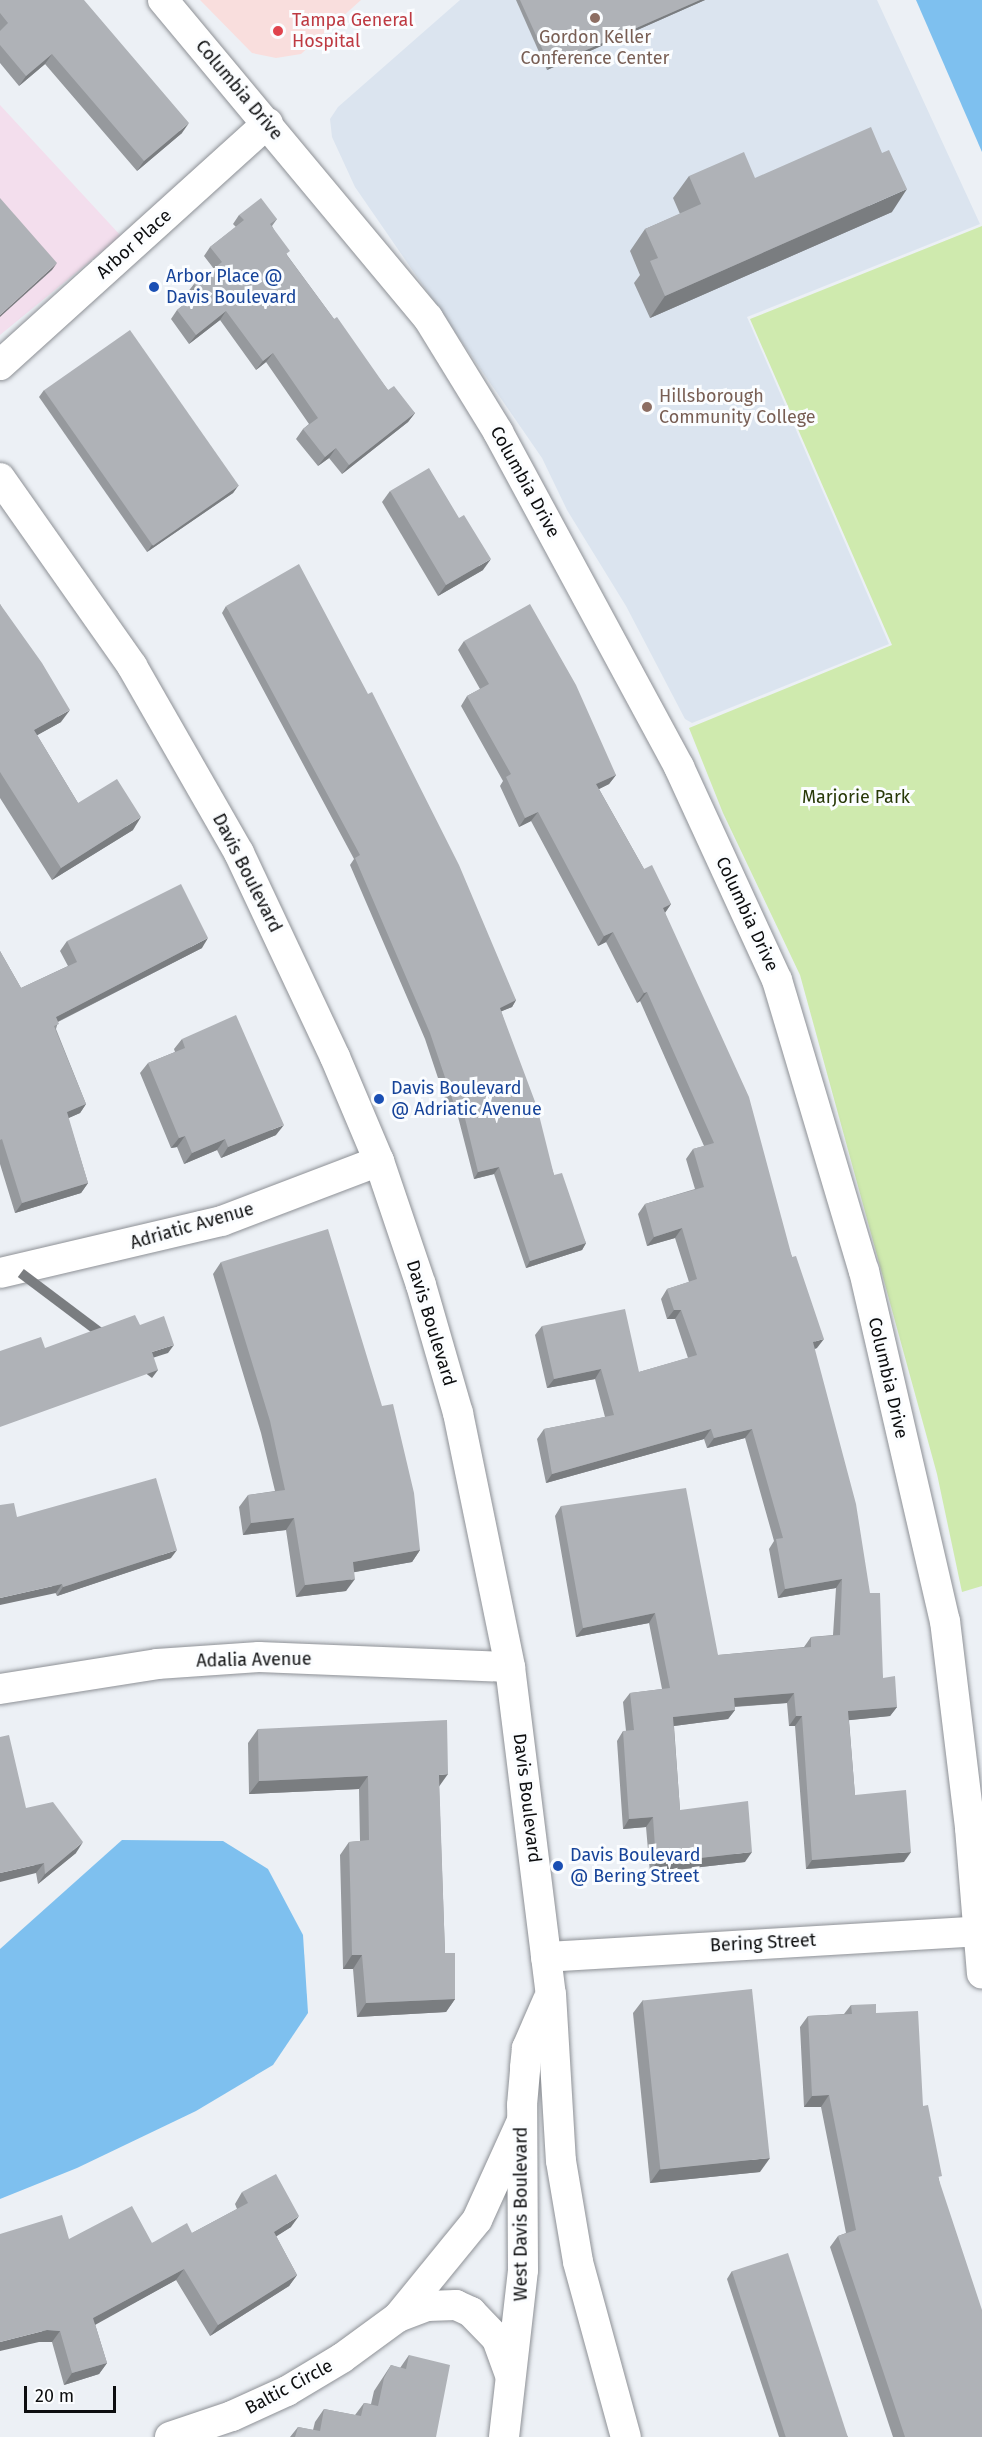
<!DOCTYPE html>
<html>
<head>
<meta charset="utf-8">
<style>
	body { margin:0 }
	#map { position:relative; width:982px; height:2437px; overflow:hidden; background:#ecf0f5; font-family:"Fira Sans",sans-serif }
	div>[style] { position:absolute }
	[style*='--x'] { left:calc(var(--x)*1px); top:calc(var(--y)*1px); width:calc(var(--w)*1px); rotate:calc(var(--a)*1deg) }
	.commercial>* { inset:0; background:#f3deed }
	.built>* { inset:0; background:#dbe4ef }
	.medical>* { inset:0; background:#f9dedd }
	.green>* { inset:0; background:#cfeaae }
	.water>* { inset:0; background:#7ec0ef }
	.roads { filter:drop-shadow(0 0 2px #8e9196) drop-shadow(0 0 2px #8e9196) }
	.minor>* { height:30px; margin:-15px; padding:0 15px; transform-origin:15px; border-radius:15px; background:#fff }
	.wall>* { inset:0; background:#96999d }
	.shaded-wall>* { inset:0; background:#7a7d80; transform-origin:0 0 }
	.building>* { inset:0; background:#afb2b7; transform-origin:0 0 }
	.dots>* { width:16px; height:16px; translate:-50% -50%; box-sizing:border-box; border:3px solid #fbfdff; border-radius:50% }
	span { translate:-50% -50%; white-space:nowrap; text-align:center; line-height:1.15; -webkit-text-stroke:6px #fbfdff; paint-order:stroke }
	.health-label { font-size:18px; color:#be3a42 }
	.left { translate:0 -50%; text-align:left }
	.education-label { font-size:18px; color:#785e54 }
	.street-label { font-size:18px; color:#0d0e0f }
	.transit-label { font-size:18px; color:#164399 }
	.park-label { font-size:18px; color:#273807 }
	.scale { position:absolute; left:24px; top:2386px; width:92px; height:27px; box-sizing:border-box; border:3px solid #0d0e0f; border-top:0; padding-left:8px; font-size:18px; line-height:21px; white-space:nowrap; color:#0d0e0f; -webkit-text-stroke:4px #fbfdff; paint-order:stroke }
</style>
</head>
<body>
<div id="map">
	<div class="commercial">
		<i style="clip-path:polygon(0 105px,121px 236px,0 335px)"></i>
	</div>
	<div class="built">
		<i style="clip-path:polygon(460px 0,877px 0,980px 224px,747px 317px,889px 644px,692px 723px,685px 719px,626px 606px,567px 510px,542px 458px,355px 187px,332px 137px,330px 119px,338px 107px)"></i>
	</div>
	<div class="medical">
		<i style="clip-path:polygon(200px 0,361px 0,301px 54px,276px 58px,252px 53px)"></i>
	</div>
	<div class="green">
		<i style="clip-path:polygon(982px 226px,982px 1586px,962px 1592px,937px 1474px,800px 975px,723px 813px,689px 728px,892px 645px,750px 319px)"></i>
	</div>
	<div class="water">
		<i style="clip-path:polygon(916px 0,982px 0,982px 152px)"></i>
		<i style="clip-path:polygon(122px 1840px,223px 1841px,268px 1869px,303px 1935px,308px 2013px,273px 2065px,196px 2111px,77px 2168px,0 2199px,0 1949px)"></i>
	</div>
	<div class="roads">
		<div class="minor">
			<i style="--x:163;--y:0;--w:414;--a:50.2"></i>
			<i style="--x:428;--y:318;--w:134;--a:58.4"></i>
			<i style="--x:498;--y:432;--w:381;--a:61.6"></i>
			<i style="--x:679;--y:767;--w:234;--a:65.3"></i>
			<i style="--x:777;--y:980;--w:304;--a:73.4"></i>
			<i style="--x:864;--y:1271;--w:359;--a:77"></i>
			<i style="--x:945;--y:1621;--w:209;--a:83.1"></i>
			<i style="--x:970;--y:1828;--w:146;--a:85.3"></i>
			<i style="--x:0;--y:365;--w:361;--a:-42.1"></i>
			<i style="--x:0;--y:478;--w:230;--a:54.9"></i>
			<i style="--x:132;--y:666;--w:215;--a:60.2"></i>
			<i style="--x:239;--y:853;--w:225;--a:64.8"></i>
			<i style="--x:335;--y:1057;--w:113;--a:67.1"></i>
			<i style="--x:379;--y:1161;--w:131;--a:71.3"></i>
			<i style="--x:421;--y:1285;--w:133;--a:73.9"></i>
			<i style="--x:458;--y:1413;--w:259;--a:78.4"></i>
			<i style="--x:510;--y:1667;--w:330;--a:82.9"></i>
			<i style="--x:551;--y:1994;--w:167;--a:86.6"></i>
			<i style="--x:561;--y:2161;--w:102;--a:80.4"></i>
			<i style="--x:578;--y:2262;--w:181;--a:74.7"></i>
			<i style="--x:0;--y:1273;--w:228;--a:-13.2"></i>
			<i style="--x:222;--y:1221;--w:168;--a:-20.9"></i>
			<i style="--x:0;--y:1689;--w:159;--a:-9"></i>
			<i style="--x:157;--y:1664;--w:102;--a:-3.9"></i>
			<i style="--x:259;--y:1657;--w:251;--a:2.3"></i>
			<i style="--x:546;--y:1957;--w:434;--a:-3.4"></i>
			<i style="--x:398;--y:2317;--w:31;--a:-21"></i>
			<i style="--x:427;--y:2306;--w:29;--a:-2"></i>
			<i style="--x:456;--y:2305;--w:17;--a:25"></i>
			<i style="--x:471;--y:2312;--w:37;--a:46"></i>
			<i style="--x:497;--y:2339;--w:37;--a:70"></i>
			<i style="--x:170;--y:2437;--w:65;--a:-18.7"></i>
			<i style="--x:232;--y:2416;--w:60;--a:-24.4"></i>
			<i style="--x:287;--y:2391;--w:64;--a:-31"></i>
			<i style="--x:342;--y:2358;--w:69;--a:-36.2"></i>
			<i style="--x:398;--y:2317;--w:125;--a:-50.8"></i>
			<i style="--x:477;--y:2220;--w:109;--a:-65.6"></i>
			<i style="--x:504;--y:2437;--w:168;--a:-83.5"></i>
			<i style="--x:523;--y:2270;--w:165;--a:-90.3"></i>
			<i style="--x:522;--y:2105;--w:38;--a:-85"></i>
			<i style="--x:525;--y:2067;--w:19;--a:-84"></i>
			<i style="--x:527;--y:2048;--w:52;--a:-66.4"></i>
		</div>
	</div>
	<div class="wall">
		<i style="clip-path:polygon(0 0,182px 133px,137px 171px,45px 64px,19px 86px,0 63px)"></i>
		<i style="clip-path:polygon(516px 0,705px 0,547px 70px)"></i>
		<i style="clip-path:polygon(689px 176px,755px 178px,892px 212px,650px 318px,634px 283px,640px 275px,630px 251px,645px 229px,680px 214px,673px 198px)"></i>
		<i style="clip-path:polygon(239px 215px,277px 219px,272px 226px,287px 255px,334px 319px,388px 390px,415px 413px,408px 422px,342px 474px,329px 458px,318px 466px,296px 439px,303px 429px,309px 424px,266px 362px,256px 370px,220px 320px,189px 344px,171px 319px,177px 310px,191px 299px,187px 293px,194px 284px,214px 269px,204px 256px,210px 247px,236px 227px,233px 224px)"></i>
		<i style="clip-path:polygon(44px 390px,238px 486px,233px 493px,147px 552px,39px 397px)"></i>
		<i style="clip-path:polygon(390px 491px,483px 570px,438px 596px,382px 502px)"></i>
		<i style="clip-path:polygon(0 604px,61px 722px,37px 735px,78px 803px,133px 830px,52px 880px,0 798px)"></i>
		<i style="clip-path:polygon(226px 606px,516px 1000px,512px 1007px,501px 1011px,554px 1175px,586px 1243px,582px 1250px,526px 1268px,494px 1174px,474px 1179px,456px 1109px,449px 1111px,425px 1039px,350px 865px,354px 859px,222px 613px)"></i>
		<i style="clip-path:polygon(464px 641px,616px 775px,609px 784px,599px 789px,644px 869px,671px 904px,665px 913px,792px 1257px,817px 1348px,814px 1349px,883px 1678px,897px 1707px,890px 1716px,849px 1720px,855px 1795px,904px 1862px,806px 1869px,795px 1726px,789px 1726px,787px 1703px,735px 1707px,735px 1710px,728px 1719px,674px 1726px,680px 1810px,745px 1862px,650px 1873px,646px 1827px,623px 1829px,617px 1741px,623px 1731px,626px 1731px,623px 1702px,630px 1693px,662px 1689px,649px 1623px,576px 1637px,555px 1516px,561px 1506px,718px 1655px,804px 1647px,811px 1637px,833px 1635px,836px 1588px,778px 1598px,769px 1549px,774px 1541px,745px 1438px,707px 1448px,704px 1439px,546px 1483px,537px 1439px,544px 1429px,605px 1417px,595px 1379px,547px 1388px,535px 1335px,542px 1326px,639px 1372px,688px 1358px,675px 1319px,667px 1319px,661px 1299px,667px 1289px,689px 1282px,675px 1238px,647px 1246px,638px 1214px,645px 1204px,695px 1189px,686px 1159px,693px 1149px,704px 1146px,640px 1001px,637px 1003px,606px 942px,598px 946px,531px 821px,519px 827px,500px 786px,503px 781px,461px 706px,467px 696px,480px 689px,458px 650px)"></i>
		<i style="clip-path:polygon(67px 941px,202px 948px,58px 1022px,56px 1029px,86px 1104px,80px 1113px,68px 1118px,88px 1183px,81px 1193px,15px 1213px,0 1164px,0 951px,21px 988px,68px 966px,60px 951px)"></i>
		<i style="clip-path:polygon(182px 1039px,276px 1135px,221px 1158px,217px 1150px,184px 1164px,177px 1147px,171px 1148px,140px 1073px,148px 1063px,175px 1052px,174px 1049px)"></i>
		<i style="clip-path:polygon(221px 1262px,420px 1550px,412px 1562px,354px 1572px,346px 1591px,296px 1597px,286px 1530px,243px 1535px,239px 1507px,248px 1495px,275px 1491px,261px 1433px,213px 1274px)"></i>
		<i style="clip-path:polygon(17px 1517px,171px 1558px,57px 1596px)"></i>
		<i style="clip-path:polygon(258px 1729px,439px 1787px,445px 1953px,455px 1999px,446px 2012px,357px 2017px,353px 1969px,343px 1969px,340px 1855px,349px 1842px,360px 1841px,359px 1789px,249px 1794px,248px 1743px)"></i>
		<i style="clip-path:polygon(26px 1808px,76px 1853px,38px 1884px,36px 1873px)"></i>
		<i style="clip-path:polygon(643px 2000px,760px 2172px,650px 2183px,633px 2013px)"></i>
		<i style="clip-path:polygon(851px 2005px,876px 2013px,923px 2106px,939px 2180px,982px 2437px,893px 2437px,830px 2247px,838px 2236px,846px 2233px,821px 2107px,804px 2107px,800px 2027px,808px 2016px,844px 2014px)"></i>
		<i style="clip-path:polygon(242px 2192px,291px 2227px,276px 2236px,297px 2275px,289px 2286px,210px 2336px,176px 2280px,95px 2324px,107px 2363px,99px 2374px,64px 2385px,52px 2342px,39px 2342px,69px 2239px,152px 2243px,192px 2233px,237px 2209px,235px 2204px)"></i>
		<i style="clip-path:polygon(732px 2271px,848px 2437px,779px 2437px,727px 2279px)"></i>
		<i style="clip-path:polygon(409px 2355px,436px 2437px,290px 2437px,298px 2427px,313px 2430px,315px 2422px,324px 2409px,355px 2415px,364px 2403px,371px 2404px,374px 2391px,391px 2365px,400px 2368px)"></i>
	</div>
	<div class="shaded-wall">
		<i style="clip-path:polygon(700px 0,705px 0,547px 70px,550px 66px)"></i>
		<i style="clip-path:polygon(52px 54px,45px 64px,19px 86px,26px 76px)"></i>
		<i style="clip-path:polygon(189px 123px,182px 133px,137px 171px,144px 161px)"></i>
		<i style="clip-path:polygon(907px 189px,892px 212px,650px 318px,665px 296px)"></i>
		<i style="clip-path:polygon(57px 263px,52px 270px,0 317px,0 315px)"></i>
		<i style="clip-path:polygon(226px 311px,220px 320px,189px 344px,196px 335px)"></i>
		<i style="clip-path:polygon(273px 353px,266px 362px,256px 370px,263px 361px)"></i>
		<i style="clip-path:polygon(415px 413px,408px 422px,342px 474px,349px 465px)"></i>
		<i style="clip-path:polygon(336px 448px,329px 458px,318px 466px,325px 457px)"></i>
		<i style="clip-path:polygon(238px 486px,233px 493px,147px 552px,152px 545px)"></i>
		<i style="clip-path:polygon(491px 559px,483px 570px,438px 596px,446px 585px)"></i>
		<i style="clip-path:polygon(70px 710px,61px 722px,25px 742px,34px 730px)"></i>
		<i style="clip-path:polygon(616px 775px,609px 784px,589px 794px,596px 784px)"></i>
		<i style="clip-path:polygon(538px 812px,531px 821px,519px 827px,525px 818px)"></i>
		<i style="clip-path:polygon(141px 817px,133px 830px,52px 880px,61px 868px)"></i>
		<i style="clip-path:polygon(671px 904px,664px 914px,663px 908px)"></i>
		<i style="clip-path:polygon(613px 932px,606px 942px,598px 946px,604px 936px)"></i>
		<i style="clip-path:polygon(208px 938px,202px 948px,49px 1026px,56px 1017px)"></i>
		<i style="clip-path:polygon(647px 992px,640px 1001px,637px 1003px,644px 993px)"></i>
		<i style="clip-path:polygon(516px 1000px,512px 1007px,495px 1014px,500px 1008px)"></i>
		<i style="clip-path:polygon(461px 1102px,456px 1109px,449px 1111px,454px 1104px)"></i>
		<i style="clip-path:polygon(86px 1104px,80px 1113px,60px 1122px,67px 1112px)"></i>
		<i style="clip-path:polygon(284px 1125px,276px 1135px,221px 1158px,228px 1147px)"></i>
		<i style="clip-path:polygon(185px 1136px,177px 1147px,171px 1148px,179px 1138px)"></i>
		<i style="clip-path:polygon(225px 1139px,217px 1150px,184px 1164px,192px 1153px)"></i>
		<i style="clip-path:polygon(499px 1167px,494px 1174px,474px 1179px,478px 1172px)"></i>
		<i style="clip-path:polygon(88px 1183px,81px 1193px,15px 1213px,22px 1203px)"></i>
		<i style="clip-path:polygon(682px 1228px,675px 1238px,647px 1246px,654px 1237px)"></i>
		<i style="clip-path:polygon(586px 1243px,582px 1250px,526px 1268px,530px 1261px)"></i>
		<i style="clip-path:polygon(674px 1310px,681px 1310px,675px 1319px,667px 1319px)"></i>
		<i style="clip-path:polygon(824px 1339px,817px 1348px,806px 1352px,813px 1342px)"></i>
		<i style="clip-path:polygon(174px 1345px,168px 1353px,146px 1360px,152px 1352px)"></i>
		<i style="clip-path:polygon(601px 1369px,595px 1379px,547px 1388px,554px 1379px)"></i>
		<i style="left:158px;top:1370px;width:10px;height:168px;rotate:127deg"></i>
		<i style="clip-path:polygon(711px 1429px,704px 1439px,546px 1483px,552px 1474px)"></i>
		<i style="clip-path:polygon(752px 1429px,745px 1438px,707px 1448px,714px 1438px)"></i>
		<i style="clip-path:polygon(294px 1518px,286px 1530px,243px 1535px,251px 1523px)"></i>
		<i style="clip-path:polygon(177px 1550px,171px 1558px,57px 1596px,63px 1587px)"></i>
		<i style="clip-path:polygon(420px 1550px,412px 1562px,344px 1574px,353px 1562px)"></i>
		<i style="clip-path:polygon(355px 1579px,346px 1591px,296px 1597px,305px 1585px)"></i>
		<i style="clip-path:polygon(842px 1579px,836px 1588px,778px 1598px,785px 1589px)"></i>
		<i style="clip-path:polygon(62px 1584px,56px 1593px,0 1605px,0 1598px)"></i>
		<i style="clip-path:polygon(655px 1613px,649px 1623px,576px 1637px,583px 1628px)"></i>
		<i style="clip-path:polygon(794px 1693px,787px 1703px,727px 1707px,734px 1698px)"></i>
		<i style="clip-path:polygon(897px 1707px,890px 1716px,841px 1721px,848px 1711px)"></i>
		<i style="clip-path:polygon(735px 1710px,728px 1719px,666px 1727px,673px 1717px)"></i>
		<i style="clip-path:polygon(796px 1716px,802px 1716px,795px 1726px,789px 1726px)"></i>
		<i style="clip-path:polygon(448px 1774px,438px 1788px,439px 1775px)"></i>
		<i style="clip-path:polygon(368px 1776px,359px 1789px,249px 1794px,259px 1781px)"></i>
		<i style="clip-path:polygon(653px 1817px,646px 1827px,623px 1829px,629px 1819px)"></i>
		<i style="clip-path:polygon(83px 1842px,76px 1853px,38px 1884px,45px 1874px)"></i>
		<i style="clip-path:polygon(752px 1852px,745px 1862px,650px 1873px,656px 1863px)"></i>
		<i style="clip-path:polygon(911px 1852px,904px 1862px,806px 1869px,812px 1860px)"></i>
		<i style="clip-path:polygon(44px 1863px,36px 1873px,0 1882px,0 1873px)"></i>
		<i style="clip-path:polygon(352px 1955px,362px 1955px,353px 1969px,343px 1969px)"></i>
		<i style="clip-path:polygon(455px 1999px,446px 2012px,357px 2017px,366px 2003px)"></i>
		<i style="clip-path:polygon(829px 2095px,821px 2107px,804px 2107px,812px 2096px)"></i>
		<i style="clip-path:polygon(770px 2158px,760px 2172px,650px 2183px,660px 2169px)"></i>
		<i style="clip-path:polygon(299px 2216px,291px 2227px,266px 2243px,274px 2232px)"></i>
		<i style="clip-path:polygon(184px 2269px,176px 2280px,86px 2330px,93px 2318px)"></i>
		<i style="clip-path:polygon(297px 2275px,289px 2286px,210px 2336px,218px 2325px)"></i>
		<i style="clip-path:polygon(47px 2330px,60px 2331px,52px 2342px,39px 2342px,0 2351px,0 2342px)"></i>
		<i style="clip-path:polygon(107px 2363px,99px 2374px,64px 2385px,72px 2373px)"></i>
	</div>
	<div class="building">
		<i style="clip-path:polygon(0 0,84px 0,189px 123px,144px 161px,52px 54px,26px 76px,0 45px,0 31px,8px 23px,0 13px)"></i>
		<i style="clip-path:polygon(520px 0,700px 0,550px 66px)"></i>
		<i style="clip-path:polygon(871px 127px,882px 153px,889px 150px,907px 189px,665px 296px,650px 261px,658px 258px,645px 229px,701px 204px,689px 176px,744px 152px,755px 178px)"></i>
		<i style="clip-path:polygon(0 198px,57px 263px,0 315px)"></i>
		<i style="clip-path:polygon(261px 198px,277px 219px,270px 224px,290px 251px,286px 254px,334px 319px,337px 317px,388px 390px,394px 386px,415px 413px,349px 465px,336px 448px,325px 457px,303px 429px,318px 418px,273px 353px,263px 361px,226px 311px,196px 335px,177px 310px,200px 292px,194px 284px,222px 262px,210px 247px,244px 220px,239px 215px)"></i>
		<i style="left:130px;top:330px;width:190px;height:105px;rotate:55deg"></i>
		<i style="clip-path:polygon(429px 468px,459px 518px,464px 515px,491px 559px,446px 585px,390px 491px)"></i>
		<i style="clip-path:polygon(299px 564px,368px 694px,372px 692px,459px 865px,516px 1000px,500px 1008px,537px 1107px,554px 1175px,562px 1173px,586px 1243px,530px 1261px,499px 1167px,478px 1172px,461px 1102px,454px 1104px,430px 1033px,355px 858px,360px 855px,226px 606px)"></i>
		<i style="clip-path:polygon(0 604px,42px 663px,70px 710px,34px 730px,78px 803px,117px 779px,141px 817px,61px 868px,0 772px)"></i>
		<i style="clip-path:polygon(530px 604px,576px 685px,616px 775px,596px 784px,644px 869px,652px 865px,671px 904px,663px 908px,749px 1097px,792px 1257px,796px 1256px,824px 1339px,813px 1342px,856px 1504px,870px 1593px,880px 1593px,883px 1678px,895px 1676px,897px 1707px,848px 1711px,855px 1795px,906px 1790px,911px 1852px,812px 1860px,802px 1716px,796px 1716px,794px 1693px,734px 1698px,735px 1710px,673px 1717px,680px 1810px,748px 1801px,752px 1852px,656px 1863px,653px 1817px,629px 1819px,623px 1731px,634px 1730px,630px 1693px,670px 1688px,655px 1613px,583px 1628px,561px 1506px,686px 1488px,718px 1655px,811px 1647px,811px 1637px,840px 1635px,842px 1579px,785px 1589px,776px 1539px,783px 1538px,752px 1429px,714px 1438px,711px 1429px,552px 1474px,544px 1429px,614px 1415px,601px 1369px,554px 1379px,542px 1326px,625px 1309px,639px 1372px,697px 1355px,681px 1310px,674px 1310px,667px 1289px,697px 1279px,682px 1228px,654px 1237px,645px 1204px,704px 1187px,693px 1149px,714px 1143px,647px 992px,644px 993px,613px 932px,604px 936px,538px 812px,525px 818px,506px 777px,511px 774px,467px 696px,489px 684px,464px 641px)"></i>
		<i style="clip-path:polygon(181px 884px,208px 938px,56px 1017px,59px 1024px,54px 1026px,86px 1104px,67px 1112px,88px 1183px,22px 1203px,2px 1139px,0 1140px,0 951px,21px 988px,77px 962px,67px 941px)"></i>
		<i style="clip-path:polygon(236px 1015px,284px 1125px,228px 1147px,225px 1139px,192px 1153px,185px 1136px,179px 1138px,148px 1063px,185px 1048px,182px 1039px)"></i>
		<i style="clip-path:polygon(328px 1229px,382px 1406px,393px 1404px,414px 1493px,420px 1550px,353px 1562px,355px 1579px,305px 1585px,294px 1518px,251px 1523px,248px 1495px,285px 1490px,270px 1421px,221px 1262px)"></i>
		<i style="clip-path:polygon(135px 1315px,140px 1325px,164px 1316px,174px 1345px,152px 1352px,158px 1370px,0 1427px,0 1351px,41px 1337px,45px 1348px)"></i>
		<i style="clip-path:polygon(156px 1478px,177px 1550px,63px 1587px,62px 1584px,0 1598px,0 1505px,14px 1503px,17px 1517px)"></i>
		<i style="clip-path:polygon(447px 1720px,448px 1774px,439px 1775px,445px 1953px,455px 1953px,455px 1999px,366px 2003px,362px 1955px,352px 1955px,349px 1842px,369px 1840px,368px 1776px,259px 1781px,258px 1729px)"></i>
		<i style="clip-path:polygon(9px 1735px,26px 1808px,53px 1802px,83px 1842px,45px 1874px,44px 1863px,0 1873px,0 1737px)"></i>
		<i style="left:752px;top:1989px;width:170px;height:110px;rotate:84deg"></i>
		<i style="clip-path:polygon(876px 2004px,876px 2013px,918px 2011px,923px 2106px,928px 2105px,942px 2176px,938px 2177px,982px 2310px,982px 2437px,905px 2437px,838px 2236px,856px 2230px,829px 2095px,812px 2096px,808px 2016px,852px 2014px,851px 2005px)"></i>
		<i style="clip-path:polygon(276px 2174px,299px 2216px,274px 2232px,297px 2275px,218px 2325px,184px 2269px,93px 2318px,107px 2363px,72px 2373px,60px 2331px,47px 2330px,0 2342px,0 2234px,62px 2215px,69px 2239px,132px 2206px,152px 2243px,187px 2223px,192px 2233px,248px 2203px,242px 2192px)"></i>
		<i style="left:788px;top:2253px;width:194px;height:59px;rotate:72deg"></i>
		<i style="clip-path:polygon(409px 2355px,450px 2365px,436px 2437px,295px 2437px,298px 2427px,320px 2431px,324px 2409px,361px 2416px,364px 2403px,378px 2406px,384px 2378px,391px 2365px,406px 2369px)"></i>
	</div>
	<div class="dots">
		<i style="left:595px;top:18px;background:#8d6e63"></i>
		<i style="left:278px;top:31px;background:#e0444e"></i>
		<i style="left:154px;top:287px;background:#1a4fb4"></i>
		<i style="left:647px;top:407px;background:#8d6e63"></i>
		<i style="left:379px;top:1099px;background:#1a4fb4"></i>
		<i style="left:558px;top:1866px;background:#1a4fb4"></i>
	</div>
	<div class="health-label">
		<span class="left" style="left:292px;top:31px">Tampa General<br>Hospital</span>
	</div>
	<div class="education-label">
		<span style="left:595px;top:48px">Gordon Keller<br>Conference Center</span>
		<span class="left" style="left:659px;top:407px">Hillsborough<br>Community College</span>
	</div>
	<div class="street-label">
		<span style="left:239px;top:90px;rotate:50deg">Columbia Drive</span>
		<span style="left:134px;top:244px;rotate:-42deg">Arbor Place</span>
		<span style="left:525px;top:482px;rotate:61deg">Columbia Drive</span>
		<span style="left:247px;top:873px;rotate:63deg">Davis Boulevard</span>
		<span style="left:747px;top:914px;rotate:65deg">Columbia Drive</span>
		<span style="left:192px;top:1226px;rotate:-16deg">Adriatic Avenue</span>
		<span style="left:431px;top:1323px;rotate:73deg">Davis Boulevard</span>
		<span style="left:888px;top:1378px;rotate:77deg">Columbia Drive</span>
		<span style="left:254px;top:1660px;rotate:-1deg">Adalia Avenue</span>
		<span style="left:527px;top:1798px;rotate:83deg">Davis Boulevard</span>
		<span style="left:763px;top:1943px;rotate:-3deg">Bering Street</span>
		<span style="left:521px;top:2214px;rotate:-90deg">West Davis Boulevard</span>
		<span style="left:289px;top:2387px;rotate:-28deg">Baltic Circle</span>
	</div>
	<div class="transit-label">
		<span class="left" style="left:166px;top:287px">Arbor Place @<br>Davis Boulevard</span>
		<span class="left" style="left:391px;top:1099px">Davis Boulevard<br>@ Adriatic Avenue</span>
		<span class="left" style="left:570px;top:1866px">Davis Boulevard<br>@ Bering Street</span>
	</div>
	<div class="park-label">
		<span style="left:856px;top:797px">Marjorie Park</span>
	</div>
	<div class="scale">20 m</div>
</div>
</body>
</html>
